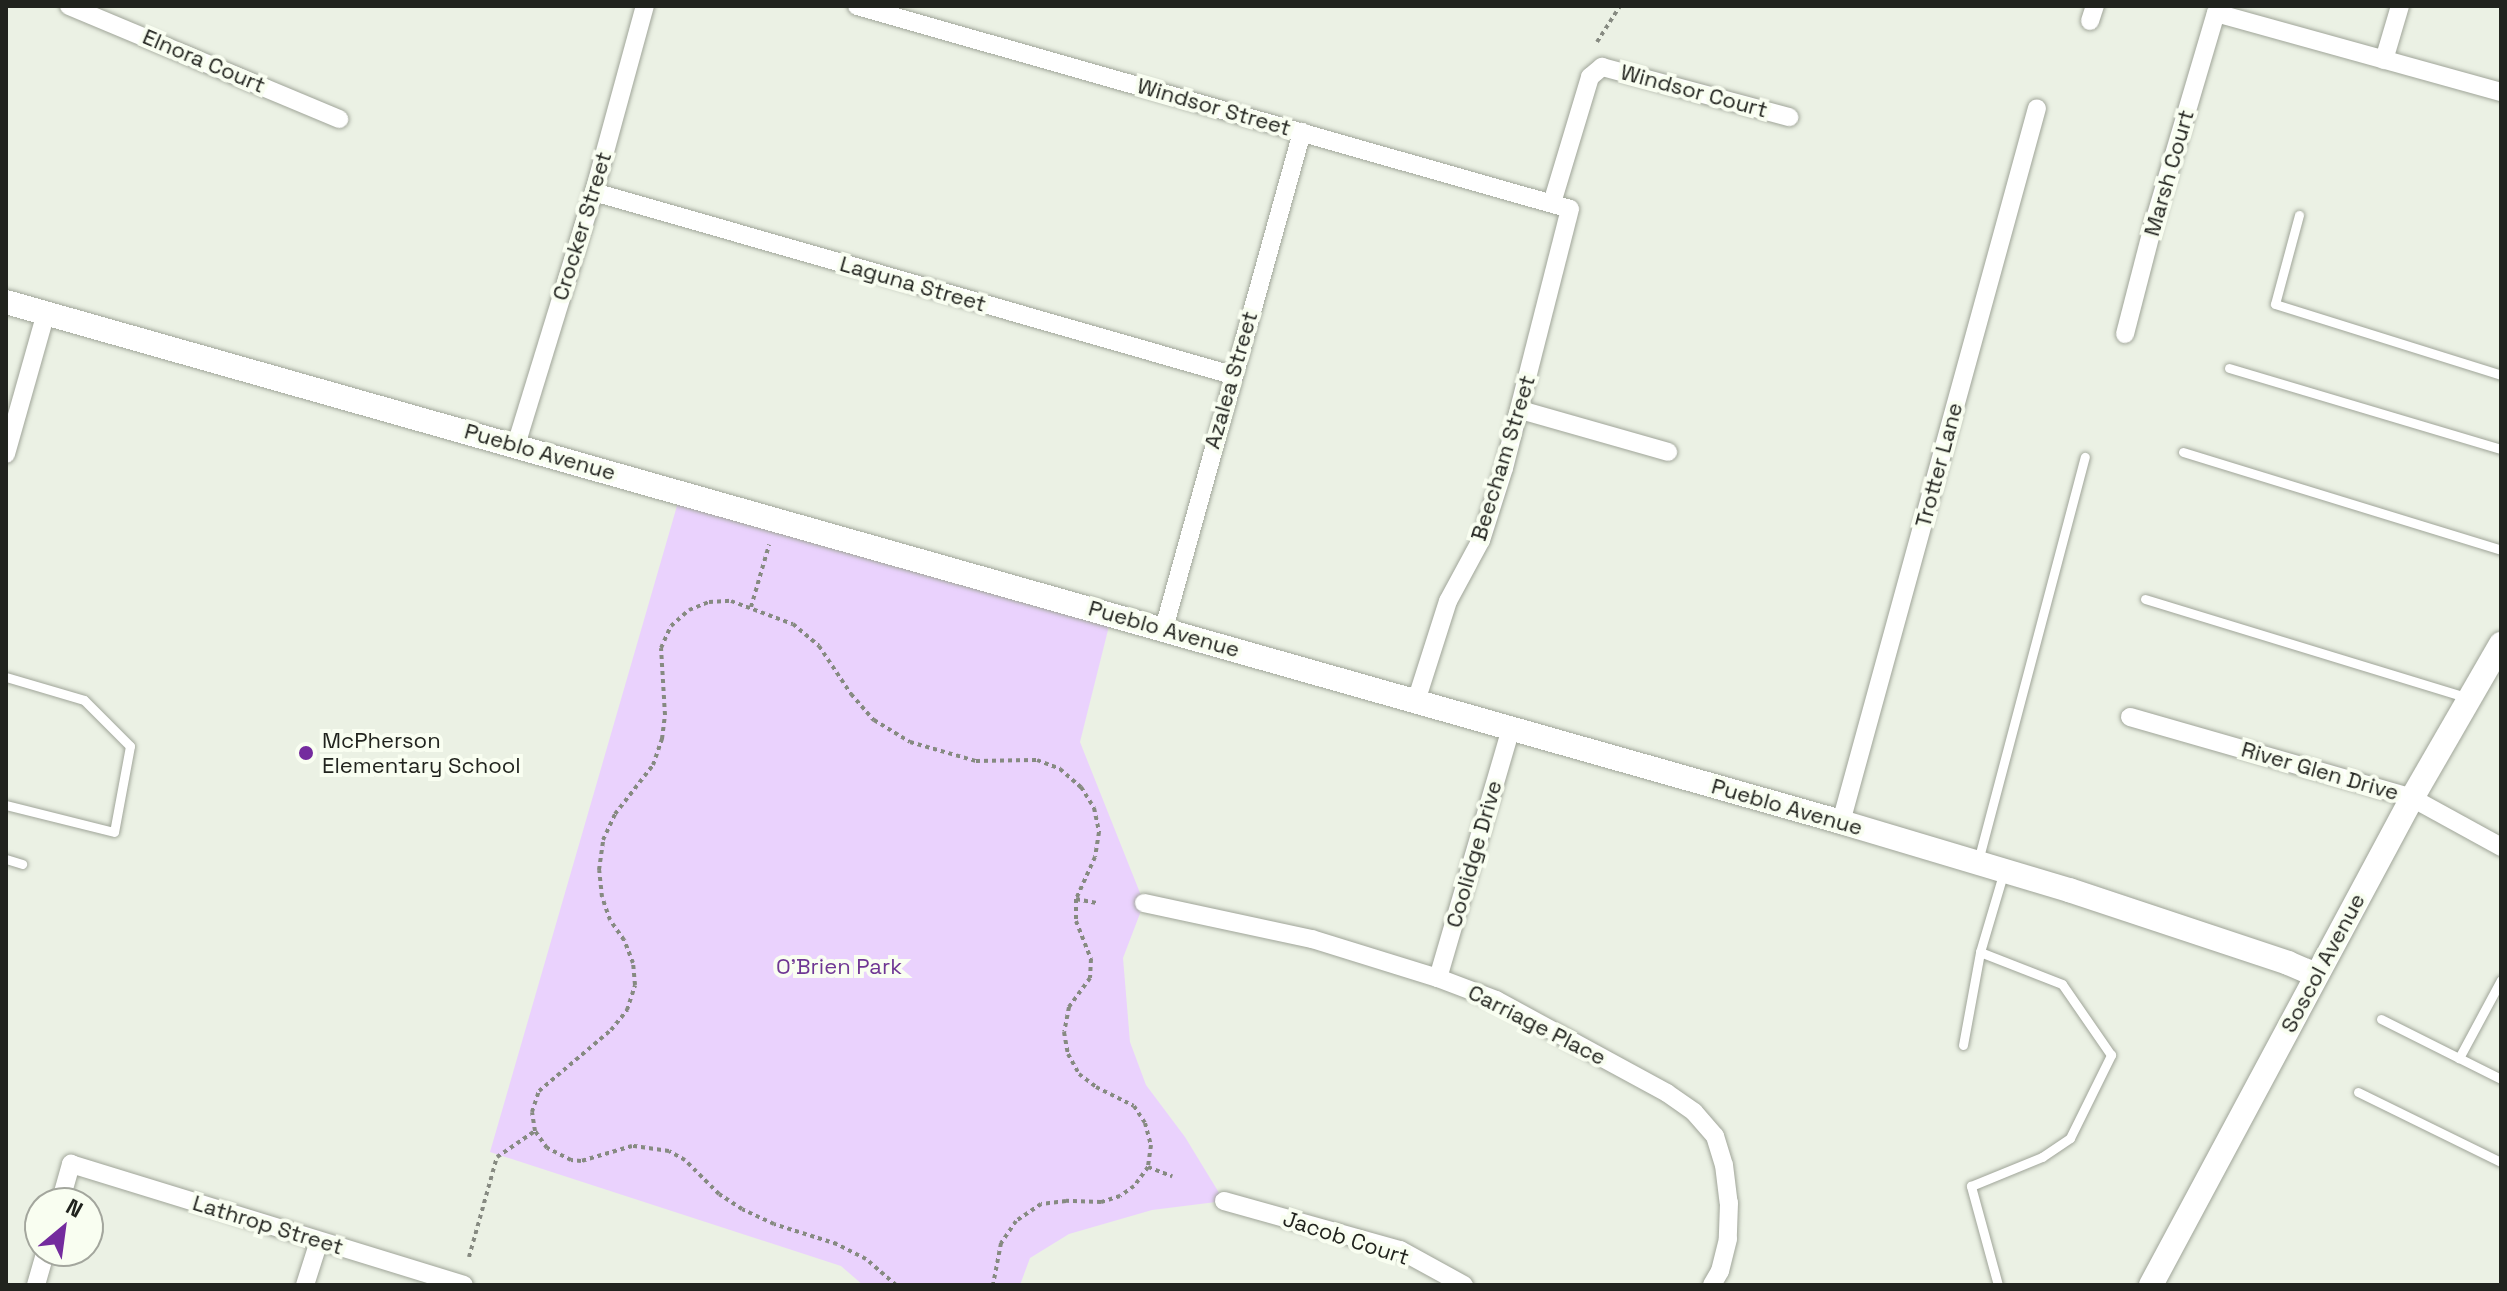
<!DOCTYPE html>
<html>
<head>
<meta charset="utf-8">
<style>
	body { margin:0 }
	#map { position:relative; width:2507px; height:1291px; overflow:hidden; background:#ebf1e4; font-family:"Space Grotesk",sans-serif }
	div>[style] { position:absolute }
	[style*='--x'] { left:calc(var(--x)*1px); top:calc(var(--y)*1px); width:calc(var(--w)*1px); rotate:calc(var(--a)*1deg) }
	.green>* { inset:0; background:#ead2fd }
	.path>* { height:4px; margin-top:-2px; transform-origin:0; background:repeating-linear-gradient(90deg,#868a81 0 4px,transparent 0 8px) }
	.roads { filter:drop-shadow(0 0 2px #a0a599) drop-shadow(0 0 2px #a0a599) }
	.lane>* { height:9px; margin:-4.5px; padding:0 4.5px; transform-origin:4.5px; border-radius:4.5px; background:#fff }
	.street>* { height:18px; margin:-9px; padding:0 9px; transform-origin:9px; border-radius:9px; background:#fff }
	.secondary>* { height:24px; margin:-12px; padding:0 12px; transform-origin:12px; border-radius:12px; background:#fff }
	.dots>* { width:22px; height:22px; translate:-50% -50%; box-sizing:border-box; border:4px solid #f9fef1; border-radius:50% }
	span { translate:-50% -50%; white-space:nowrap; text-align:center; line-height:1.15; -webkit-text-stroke:8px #f9fef1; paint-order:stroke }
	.street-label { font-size:22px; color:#21231e }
	.poi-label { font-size:22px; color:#21231e }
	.left { translate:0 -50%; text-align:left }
	.park-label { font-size:22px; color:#6f3693 }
	.frame { position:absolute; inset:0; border:8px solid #21231e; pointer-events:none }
	.north { position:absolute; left:24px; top:1187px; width:80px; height:80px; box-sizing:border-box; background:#f9fef1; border:2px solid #a3a69d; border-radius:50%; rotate:29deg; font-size:22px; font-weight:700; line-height:32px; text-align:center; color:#21231e }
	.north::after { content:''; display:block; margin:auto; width:28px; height:36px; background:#742b9e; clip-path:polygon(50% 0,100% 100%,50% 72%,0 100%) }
</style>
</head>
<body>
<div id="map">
	<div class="green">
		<i style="clip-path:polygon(681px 492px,1112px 614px,1080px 742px,1144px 903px,1123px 958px,1130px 1042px,1146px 1085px,1185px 1137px,1224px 1201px,1152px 1210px,1069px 1234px,1030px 1258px,1020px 1285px,863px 1285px,841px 1266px,490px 1152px)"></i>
	</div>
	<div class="path">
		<i style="--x:1597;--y:42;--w:43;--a:-57.4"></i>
		<i style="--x:751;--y:607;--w:65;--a:-73.8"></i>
		<i style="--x:1076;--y:899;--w:21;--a:11"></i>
		<i style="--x:1148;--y:1167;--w:26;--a:21"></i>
		<i style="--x:469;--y:1257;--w:104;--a:-74.4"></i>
		<i style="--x:497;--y:1157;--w:46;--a:-34.4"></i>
		<i style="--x:896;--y:1285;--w:40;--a:-139"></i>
		<i style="--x:866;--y:1259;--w:33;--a:-153"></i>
		<i style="--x:837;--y:1244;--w:66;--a:-162.4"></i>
		<i style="--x:774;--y:1224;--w:35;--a:-155"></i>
		<i style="--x:742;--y:1209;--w:27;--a:-147"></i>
		<i style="--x:719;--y:1194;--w:48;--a:-135"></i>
		<i style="--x:685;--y:1160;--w:18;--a:-151"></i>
		<i style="--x:669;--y:1151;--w:37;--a:-172"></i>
		<i style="--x:632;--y:1146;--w:53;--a:163.6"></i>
		<i style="--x:581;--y:1161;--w:10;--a:-174"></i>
		<i style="--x:571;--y:1160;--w:27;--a:-153"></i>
		<i style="--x:547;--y:1148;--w:21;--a:-125"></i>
		<i style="--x:535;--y:1131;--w:19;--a:-99"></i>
		<i style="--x:532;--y:1112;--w:22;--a:-72"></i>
		<i style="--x:539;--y:1091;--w:94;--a:-40.3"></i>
		<i style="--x:611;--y:1030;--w:26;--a:-51"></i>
		<i style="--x:627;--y:1010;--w:26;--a:-72"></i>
		<i style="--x:635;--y:985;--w:22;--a:-95"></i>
		<i style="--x:633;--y:963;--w:25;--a:-111"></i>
		<i style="--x:624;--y:940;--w:24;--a:-125"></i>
		<i style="--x:610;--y:920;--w:24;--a:-109"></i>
		<i style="--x:602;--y:897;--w:27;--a:-96"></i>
		<i style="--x:599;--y:870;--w:30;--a:-82"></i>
		<i style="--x:603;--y:840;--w:29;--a:-65"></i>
		<i style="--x:615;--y:814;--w:62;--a:-52.2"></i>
		<i style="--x:653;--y:765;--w:28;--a:-71"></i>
		<i style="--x:662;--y:739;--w:24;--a:-83"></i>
		<i style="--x:665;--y:715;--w:67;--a:-93.4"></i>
		<i style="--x:661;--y:648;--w:24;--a:-66"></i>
		<i style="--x:671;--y:626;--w:24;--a:-42"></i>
		<i style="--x:689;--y:610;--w:22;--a:-22"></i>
		<i style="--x:709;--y:602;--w:22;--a:-3"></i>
		<i style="--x:731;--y:601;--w:66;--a:20.4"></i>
		<i style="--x:793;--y:624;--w:34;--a:40"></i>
		<i style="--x:819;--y:646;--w:58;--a:56.3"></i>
		<i style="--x:851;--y:694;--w:35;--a:49"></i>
		<i style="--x:874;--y:720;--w:42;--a:31.4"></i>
		<i style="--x:910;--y:742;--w:69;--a:16.1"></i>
		<i style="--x:976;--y:761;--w:61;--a:-0.9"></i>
		<i style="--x:1037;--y:760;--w:25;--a:21"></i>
		<i style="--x:1060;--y:769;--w:28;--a:41"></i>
		<i style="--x:1081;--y:787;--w:25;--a:58"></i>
		<i style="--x:1094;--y:808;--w:25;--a:78"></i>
		<i style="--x:1099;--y:832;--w:25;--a:99"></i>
		<i style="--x:1095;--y:857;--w:46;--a:114.3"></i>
		<i style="--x:1076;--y:899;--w:22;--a:90"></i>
		<i style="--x:1076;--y:921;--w:41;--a:68.5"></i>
		<i style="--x:1091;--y:959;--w:19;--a:93"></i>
		<i style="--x:1090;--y:978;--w:36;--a:126"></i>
		<i style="--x:1069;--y:1007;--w:25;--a:101"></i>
		<i style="--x:1064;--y:1032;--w:22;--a:80"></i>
		<i style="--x:1068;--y:1054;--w:23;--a:61"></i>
		<i style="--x:1079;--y:1074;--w:21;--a:37"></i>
		<i style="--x:1096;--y:1087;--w:42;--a:26.6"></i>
		<i style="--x:1134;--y:1106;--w:20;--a:57"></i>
		<i style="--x:1145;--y:1123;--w:23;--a:75"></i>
		<i style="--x:1151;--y:1145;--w:22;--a:98"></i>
		<i style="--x:1148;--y:1167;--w:24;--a:126"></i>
		<i style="--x:1134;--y:1186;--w:17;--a:144"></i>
		<i style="--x:1120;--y:1196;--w:20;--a:162"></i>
		<i style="--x:1101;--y:1202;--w:35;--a:-178"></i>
		<i style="--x:1066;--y:1201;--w:25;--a:173"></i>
		<i style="--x:1041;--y:1204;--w:30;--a:146"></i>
		<i style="--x:1016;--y:1221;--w:27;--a:124"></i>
		<i style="--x:1001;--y:1243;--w:43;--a:100.8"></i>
	</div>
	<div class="roads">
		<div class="lane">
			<i style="--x:2299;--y:215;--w:92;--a:105.1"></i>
			<i style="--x:2275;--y:304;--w:237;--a:17.4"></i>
			<i style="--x:2229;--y:368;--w:284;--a:16.6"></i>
			<i style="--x:2183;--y:452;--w:333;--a:17.1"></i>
			<i style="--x:2145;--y:599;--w:338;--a:17"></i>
			<i style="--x:6;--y:677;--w:81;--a:16.4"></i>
			<i style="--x:84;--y:700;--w:65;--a:45"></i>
			<i style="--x:130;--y:746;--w:87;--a:100.5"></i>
			<i style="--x:114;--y:832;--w:111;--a:-166"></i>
			<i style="--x:6;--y:859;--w:17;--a:17"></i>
			<i style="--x:1978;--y:861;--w:418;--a:-75.2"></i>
			<i style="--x:2501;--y:980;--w:89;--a:118.3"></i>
			<i style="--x:2459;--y:1058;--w:47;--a:26.6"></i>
			<i style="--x:2381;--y:1019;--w:87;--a:26.6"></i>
			<i style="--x:1963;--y:1045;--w:95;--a:-79.6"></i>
			<i style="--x:2358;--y:1092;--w:159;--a:26.1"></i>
			<i style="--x:1998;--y:1285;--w:103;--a:-105.3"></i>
			<i style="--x:1971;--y:1186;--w:77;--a:-22.2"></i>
			<i style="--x:2042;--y:1157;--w:34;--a:-34"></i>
			<i style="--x:2070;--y:1138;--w:93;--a:-63.7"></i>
			<i style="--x:2111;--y:1055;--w:86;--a:-124.6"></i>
			<i style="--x:2062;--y:984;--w:88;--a:-158.7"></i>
			<i style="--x:1980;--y:952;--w:84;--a:-73.5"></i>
		</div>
		<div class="street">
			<i style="--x:69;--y:6;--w:293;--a:22.7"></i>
			<i style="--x:857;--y:6;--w:741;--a:15.89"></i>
			<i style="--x:1570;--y:209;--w:267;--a:104.3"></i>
			<i style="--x:1504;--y:468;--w:76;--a:107.7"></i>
			<i style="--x:1481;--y:540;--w:69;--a:118.4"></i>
			<i style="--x:1448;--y:601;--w:105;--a:107.7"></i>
			<i style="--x:2090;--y:21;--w:16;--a:-72"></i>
			<i style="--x:2384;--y:60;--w:56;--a:-73.5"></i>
			<i style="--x:594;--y:192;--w:664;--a:16"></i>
			<i style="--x:1552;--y:203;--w:132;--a:-73.2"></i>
			<i style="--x:1590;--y:77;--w:16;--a:-40"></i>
			<i style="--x:1602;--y:67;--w:194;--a:15"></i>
			<i style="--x:2125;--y:334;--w:116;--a:-75.5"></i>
			<i style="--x:2154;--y:222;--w:218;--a:-73.5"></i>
			<i style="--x:2216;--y:13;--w:296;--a:15.5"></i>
			<i style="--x:1521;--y:410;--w:153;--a:15.9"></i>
			<i style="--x:516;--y:445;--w:265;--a:-72.9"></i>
			<i style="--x:594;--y:192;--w:193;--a:-74.7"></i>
			<i style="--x:6;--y:454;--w:147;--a:-74.2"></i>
			<i style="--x:1164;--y:628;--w:515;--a:-74.45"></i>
			<i style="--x:2130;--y:717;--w:293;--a:16"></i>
			<i style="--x:2412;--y:798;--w:102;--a:28.8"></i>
			<i style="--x:1841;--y:822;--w:740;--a:-74.65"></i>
			<i style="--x:1144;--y:903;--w:172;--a:12.1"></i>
			<i style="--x:1312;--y:939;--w:132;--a:17.2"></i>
			<i style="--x:1438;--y:978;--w:62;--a:20.8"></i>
			<i style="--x:1496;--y:1000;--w:195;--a:28.5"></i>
			<i style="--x:1667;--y:1093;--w:33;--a:35"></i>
			<i style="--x:1694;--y:1112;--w:32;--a:49"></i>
			<i style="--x:1715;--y:1136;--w:30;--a:73"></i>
			<i style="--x:1724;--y:1165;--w:38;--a:83"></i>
			<i style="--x:1729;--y:1203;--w:36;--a:92"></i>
			<i style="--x:1728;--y:1239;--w:33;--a:104"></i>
			<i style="--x:1720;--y:1271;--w:16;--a:120"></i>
			<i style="--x:1438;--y:978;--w:259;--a:-73.7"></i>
			<i style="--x:1224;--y:1201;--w:183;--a:15.6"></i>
			<i style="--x:1400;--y:1250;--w:73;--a:28.7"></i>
			<i style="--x:60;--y:1203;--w:41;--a:-74.2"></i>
			<i style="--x:71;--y:1164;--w:411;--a:17.1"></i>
			<i style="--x:36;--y:1285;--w:35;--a:-74"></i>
			<i style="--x:305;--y:1285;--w:46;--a:-72.3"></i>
		</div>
		<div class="secondary">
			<i style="--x:6;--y:302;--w:1907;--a:15.82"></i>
			<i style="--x:1841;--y:822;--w:238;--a:16.6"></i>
			<i style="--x:2069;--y:890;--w:231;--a:18.4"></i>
			<i style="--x:2288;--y:963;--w:30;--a:23"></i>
			<i style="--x:2151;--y:1285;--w:553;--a:-61.81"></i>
			<i style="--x:2412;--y:798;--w:178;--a:-60"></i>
		</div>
	</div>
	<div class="dots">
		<i style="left:306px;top:753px;background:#742b9e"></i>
	</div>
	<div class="street-label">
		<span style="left:204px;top:61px;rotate:23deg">Elnora Court</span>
		<span style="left:1694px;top:91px;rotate:15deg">Windsor Court</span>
		<span style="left:1214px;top:107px;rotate:16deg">Windsor Street</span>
		<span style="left:2169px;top:173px;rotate:-74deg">Marsh Court</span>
		<span style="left:582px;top:226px;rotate:-73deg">Crocker Street</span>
		<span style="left:913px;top:284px;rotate:16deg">Laguna Street</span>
		<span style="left:1231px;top:380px;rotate:-74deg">Azalea Street</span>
		<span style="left:540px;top:452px;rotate:16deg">Pueblo Avenue</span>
		<span style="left:1503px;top:458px;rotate:-73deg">Beecham Street</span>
		<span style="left:1939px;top:465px;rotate:-75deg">Trotter Lane</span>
		<span style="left:1164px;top:629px;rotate:16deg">Pueblo Avenue</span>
		<span style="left:2320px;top:771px;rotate:16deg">River Glen Drive</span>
		<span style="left:1787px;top:807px;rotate:16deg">Pueblo Avenue</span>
		<span style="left:1474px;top:854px;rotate:-74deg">Coolidge Drive</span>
		<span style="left:2323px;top:963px;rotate:-62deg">Soscol Avenue</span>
		<span style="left:1537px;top:1025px;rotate:27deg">Carriage Place</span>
		<span style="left:268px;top:1225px;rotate:17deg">Lathrop Street</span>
		<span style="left:1346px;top:1238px;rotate:18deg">Jacob Court</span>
	</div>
	<div class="poi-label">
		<span class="left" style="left:322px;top:753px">McPherson<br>Elementary School</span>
	</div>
	<div class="park-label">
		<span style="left:839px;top:967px">O'Brien Park</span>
	</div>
	<div class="frame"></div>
	<div class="north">N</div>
</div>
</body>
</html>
